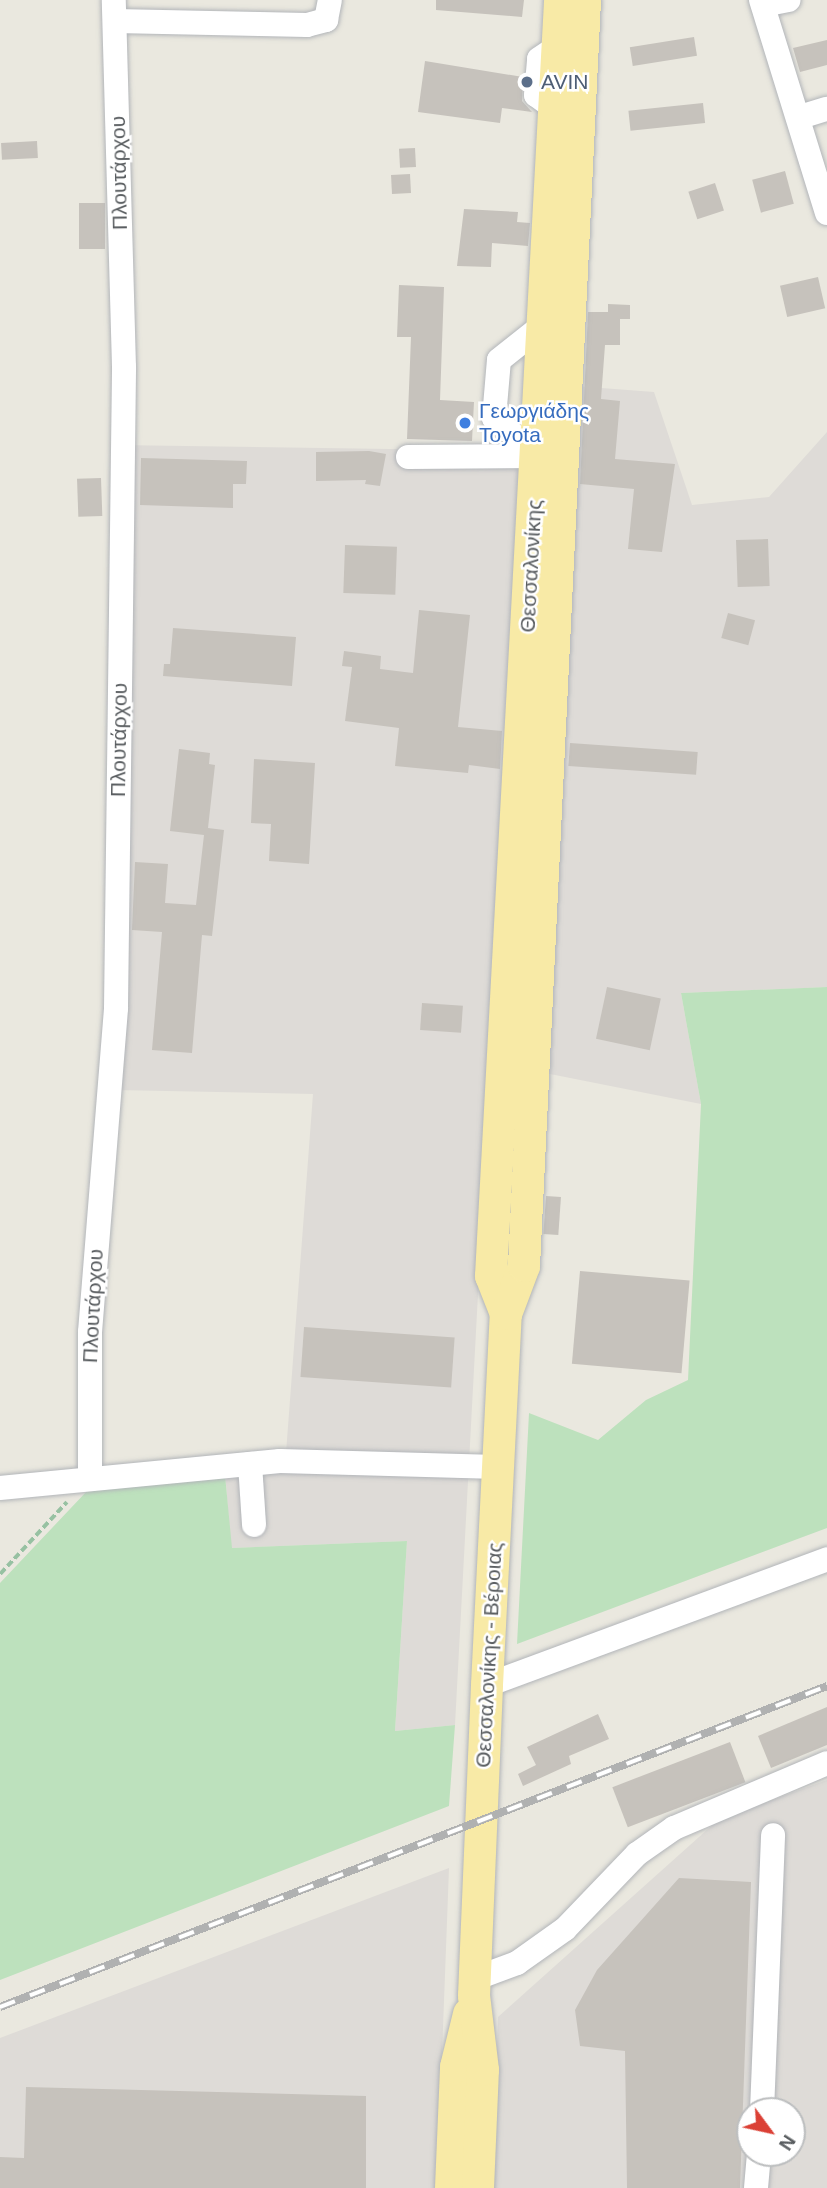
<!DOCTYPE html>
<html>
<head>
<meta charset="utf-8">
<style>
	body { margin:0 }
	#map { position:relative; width:827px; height:2188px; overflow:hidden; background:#eae8df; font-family:Arial,sans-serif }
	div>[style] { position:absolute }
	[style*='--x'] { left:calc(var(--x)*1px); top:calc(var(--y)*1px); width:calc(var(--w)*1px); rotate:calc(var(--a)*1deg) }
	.industrial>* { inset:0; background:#dedbd7 }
	.green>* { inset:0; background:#bde1bd }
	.building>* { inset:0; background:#c6c2bc; transform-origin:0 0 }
	.path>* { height:3.5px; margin-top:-1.75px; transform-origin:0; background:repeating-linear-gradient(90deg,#97c1a2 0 7px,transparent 0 10.5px) }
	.roads { filter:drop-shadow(0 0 2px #b2b5b9) drop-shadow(0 0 2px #b2b5b9) }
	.minor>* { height:24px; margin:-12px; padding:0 12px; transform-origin:12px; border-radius:12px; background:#fff }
	.major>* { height:32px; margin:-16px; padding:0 16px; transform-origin:16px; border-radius:16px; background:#f8eaa6 }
	.rail>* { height:8px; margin-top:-4px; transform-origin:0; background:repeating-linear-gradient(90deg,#fff 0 16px,#b0b1b1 0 32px); box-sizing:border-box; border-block:2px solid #b0b1b1 }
	.dots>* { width:19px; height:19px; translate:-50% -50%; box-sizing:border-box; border:4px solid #fff; border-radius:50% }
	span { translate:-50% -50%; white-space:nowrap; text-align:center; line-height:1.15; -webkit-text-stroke:5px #fff; paint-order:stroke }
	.service-label { font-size:21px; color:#4e5e75 }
	.left { translate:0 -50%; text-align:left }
	.street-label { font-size:21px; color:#585c5f }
	.shop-label { font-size:21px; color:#366cbe }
	.north { position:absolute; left:736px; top:2097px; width:70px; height:70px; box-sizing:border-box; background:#fff; border:2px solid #bcbebf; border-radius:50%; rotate:123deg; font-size:19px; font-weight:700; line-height:28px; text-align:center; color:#585c5f }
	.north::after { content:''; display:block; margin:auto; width:24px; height:32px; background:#db4035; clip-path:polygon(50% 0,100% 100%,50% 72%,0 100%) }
</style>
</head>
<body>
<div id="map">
	<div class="industrial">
		<i style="clip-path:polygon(575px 386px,654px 392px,692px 505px,769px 497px,827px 432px,827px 987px,681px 993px,701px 1104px,540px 1072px)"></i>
		<i style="clip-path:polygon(116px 445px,523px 451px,455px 1725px,395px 1731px,407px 1541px,231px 1548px,224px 1459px,286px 1453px,313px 1094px,116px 1090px,106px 1011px,108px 602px)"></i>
		<i style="clip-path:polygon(evenodd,827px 1780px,827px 2188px,493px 2188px,498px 2017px,718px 1820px,827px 1780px,750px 2111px,792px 2111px,792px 2153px,750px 2153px,750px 2111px)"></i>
		<i style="clip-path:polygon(449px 1868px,437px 2188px,0 2188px,0 2038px)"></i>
	</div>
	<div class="green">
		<i style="clip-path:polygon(827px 987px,827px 1528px,517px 1644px,529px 1413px,598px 1440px,646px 1400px,688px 1380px,701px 1104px,681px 993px)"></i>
		<i style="clip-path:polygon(225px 1475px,232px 1548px,407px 1541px,395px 1731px,455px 1725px,449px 1806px,0 1980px,0 1583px,87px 1491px)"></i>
	</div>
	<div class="building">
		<i style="clip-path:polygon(436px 0,524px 0,522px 17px,436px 10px)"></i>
		<i style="left:694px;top:37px;width:19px;height:65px;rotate:81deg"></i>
		<i style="clip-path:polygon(827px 40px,827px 65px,800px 72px,793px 48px)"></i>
		<i style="clip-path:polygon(425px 61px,523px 77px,522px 101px,532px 112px,502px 108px,500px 123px,418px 112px)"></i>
		<i style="left:703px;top:103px;width:20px;height:75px;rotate:84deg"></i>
		<i style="left:37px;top:141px;width:17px;height:36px;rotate:87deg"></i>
		<i style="left:415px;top:148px;width:19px;height:16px;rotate:87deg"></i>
		<i style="left:785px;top:171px;width:34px;height:34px;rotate:75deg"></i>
		<i style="left:410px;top:174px;width:19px;height:19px;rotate:87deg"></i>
		<i style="left:715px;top:183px;width:29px;height:28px;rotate:72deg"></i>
		<i style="left:79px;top:203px;width:26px;height:46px"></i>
		<i style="clip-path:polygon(464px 209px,518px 212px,517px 222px,530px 223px,528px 246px,492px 243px,491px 267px,457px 266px)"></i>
		<i style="left:818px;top:277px;width:32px;height:39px;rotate:77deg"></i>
		<i style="clip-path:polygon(399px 285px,444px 287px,440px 400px,474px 402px,472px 441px,407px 439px,411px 337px,397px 337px)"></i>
		<i style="clip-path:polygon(608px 304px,630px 305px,630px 319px,620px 319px,620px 345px,605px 345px,601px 399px,620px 401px,615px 459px,675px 464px,662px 552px,628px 549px,634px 489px,580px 484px,588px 312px,608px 312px)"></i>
		<i style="clip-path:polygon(369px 451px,386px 454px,380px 486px,365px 484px,366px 480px,316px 481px,316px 452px)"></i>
		<i style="clip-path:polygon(141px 458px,247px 461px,246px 484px,233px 484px,233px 508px,140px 505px)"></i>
		<i style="left:101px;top:478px;width:38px;height:24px;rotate:88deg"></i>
		<i style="left:768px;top:539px;width:47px;height:32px;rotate:88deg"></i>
		<i style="left:345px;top:545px;width:52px;height:48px;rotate:2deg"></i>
		<i style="clip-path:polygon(419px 610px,470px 615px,458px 727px,502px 731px,500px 769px,469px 765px,468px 773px,395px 766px,399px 728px,345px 721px,352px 667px,342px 666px,344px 651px,381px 656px,380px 669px,413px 673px)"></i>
		<i style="left:728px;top:613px;width:28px;height:26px;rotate:15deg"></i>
		<i style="clip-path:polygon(173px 628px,296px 637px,292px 686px,163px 676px,164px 664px,170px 664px)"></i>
		<i style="left:570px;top:743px;width:128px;height:23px;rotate:4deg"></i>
		<i style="clip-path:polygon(179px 749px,210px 753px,209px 764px,215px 765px,208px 828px,224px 830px,212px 936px,202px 935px,192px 1053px,152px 1050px,162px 932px,132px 930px,135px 862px,168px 864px,165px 903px,196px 905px,204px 835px,170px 831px)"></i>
		<i style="clip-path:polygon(254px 759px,315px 763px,309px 864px,269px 861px,271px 824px,251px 823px)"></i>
		<i style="left:607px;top:987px;width:55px;height:53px;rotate:12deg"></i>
		<i style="left:422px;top:1003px;width:41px;height:27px;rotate:4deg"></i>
		<i style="left:546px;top:1196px;width:15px;height:38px;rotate:4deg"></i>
		<i style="left:580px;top:1271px;width:110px;height:93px;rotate:5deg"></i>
		<i style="left:304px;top:1327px;width:151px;height:50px;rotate:4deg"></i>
		<i style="clip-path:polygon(827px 1707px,827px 1745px,771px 1768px,758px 1736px)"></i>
		<i style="clip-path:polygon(598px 1714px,609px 1739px,569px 1756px,571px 1764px,523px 1786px,518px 1774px,536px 1765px,527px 1747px)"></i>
		<i style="left:730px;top:1742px;width:43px;height:126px;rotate:69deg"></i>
		<i style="clip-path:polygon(679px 1878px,751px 1882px,740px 2188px,627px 2188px,625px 2051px,580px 2046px,575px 2010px,597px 1970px)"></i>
		<i style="clip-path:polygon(26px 2087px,366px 2096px,366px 2188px,0 2188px,0 2157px,24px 2158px)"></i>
	</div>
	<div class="path">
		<i style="--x:0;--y:1574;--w:98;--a:-47.1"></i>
	</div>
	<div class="roads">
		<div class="minor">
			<i style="--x:761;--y:0;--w:223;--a:72.8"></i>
			<i style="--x:763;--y:5;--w:26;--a:-11"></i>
			<i style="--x:115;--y:21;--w:192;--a:1.2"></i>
			<i style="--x:307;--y:25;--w:20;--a:-15"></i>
			<i style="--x:326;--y:20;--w:20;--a:-79"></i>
			<i style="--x:554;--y:108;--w:22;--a:-144"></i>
			<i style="--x:536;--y:95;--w:36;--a:-85"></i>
			<i style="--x:539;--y:59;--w:23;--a:-34"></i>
			<i style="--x:800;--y:117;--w:28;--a:-17"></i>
			<i style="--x:538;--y:456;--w:58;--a:-139.2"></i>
			<i style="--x:494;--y:418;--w:58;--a:-85.1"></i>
			<i style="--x:499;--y:360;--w:56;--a:-38.5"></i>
			<i style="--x:408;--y:457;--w:130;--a:-0.4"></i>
			<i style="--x:250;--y:1464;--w:61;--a:86.2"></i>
			<i style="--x:90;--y:1479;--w:147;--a:-90"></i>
			<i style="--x:90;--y:1332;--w:325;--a:-85.4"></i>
			<i style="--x:116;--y:1008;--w:641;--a:-89.28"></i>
			<i style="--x:124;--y:367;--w:367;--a:-91.6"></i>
			<i style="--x:0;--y:1488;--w:281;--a:-5.5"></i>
			<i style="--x:280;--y:1461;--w:219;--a:1.6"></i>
			<i style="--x:487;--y:1685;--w:363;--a:-20.3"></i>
			<i style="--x:474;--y:1979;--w:46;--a:-20.4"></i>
			<i style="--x:517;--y:1963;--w:59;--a:-35.3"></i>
			<i style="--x:565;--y:1929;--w:104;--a:-46.2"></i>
			<i style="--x:637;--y:1854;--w:45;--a:-35.1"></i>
			<i style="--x:674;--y:1828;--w:166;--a:-23"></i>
			<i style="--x:762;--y:2111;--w:276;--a:-87.7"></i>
			<i style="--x:756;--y:2188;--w:35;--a:-85"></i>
		</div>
		<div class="major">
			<i style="--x:506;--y:1314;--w:41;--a:-111.5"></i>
			<i style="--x:491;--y:1276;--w:1278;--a:-86.9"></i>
			<i style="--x:451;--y:2188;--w:121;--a:-87.6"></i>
			<i style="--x:456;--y:2067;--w:55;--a:-76.2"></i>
			<i style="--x:478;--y:2188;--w:118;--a:-87.6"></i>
			<i style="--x:483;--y:2070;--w:75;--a:-96.9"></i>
			<i style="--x:474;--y:1996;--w:311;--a:-87.6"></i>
			<i style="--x:487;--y:1685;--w:371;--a:-87.1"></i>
			<i style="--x:506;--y:1314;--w:51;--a:-69.4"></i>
			<i style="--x:524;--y:1266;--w:1267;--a:-87.24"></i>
		</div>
	</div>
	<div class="rail">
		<i style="--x:0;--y:2007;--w:887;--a:-21.21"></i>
	</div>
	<div class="dots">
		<i style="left:527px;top:82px;background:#5c6f8a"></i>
		<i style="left:465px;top:423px;background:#3f7fe0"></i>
	</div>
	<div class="service-label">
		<span class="left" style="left:541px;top:82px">AVIN</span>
	</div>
	<div class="street-label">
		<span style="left:119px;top:173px;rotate:-91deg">Πλουτάρχου</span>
		<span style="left:531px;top:566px;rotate:-87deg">Θεσσαλονίκης</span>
		<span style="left:119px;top:740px;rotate:-89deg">Πλουτάρχου</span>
		<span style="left:93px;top:1306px;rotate:-87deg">Πλουτάρχου</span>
		<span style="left:489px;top:1655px;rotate:-87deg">Θεσσαλονίκης - Βέροιας</span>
	</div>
	<div class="shop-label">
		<span class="left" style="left:479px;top:423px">Γεωργιάδης<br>Toyota</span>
	</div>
	<div class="north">N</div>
</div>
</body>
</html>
